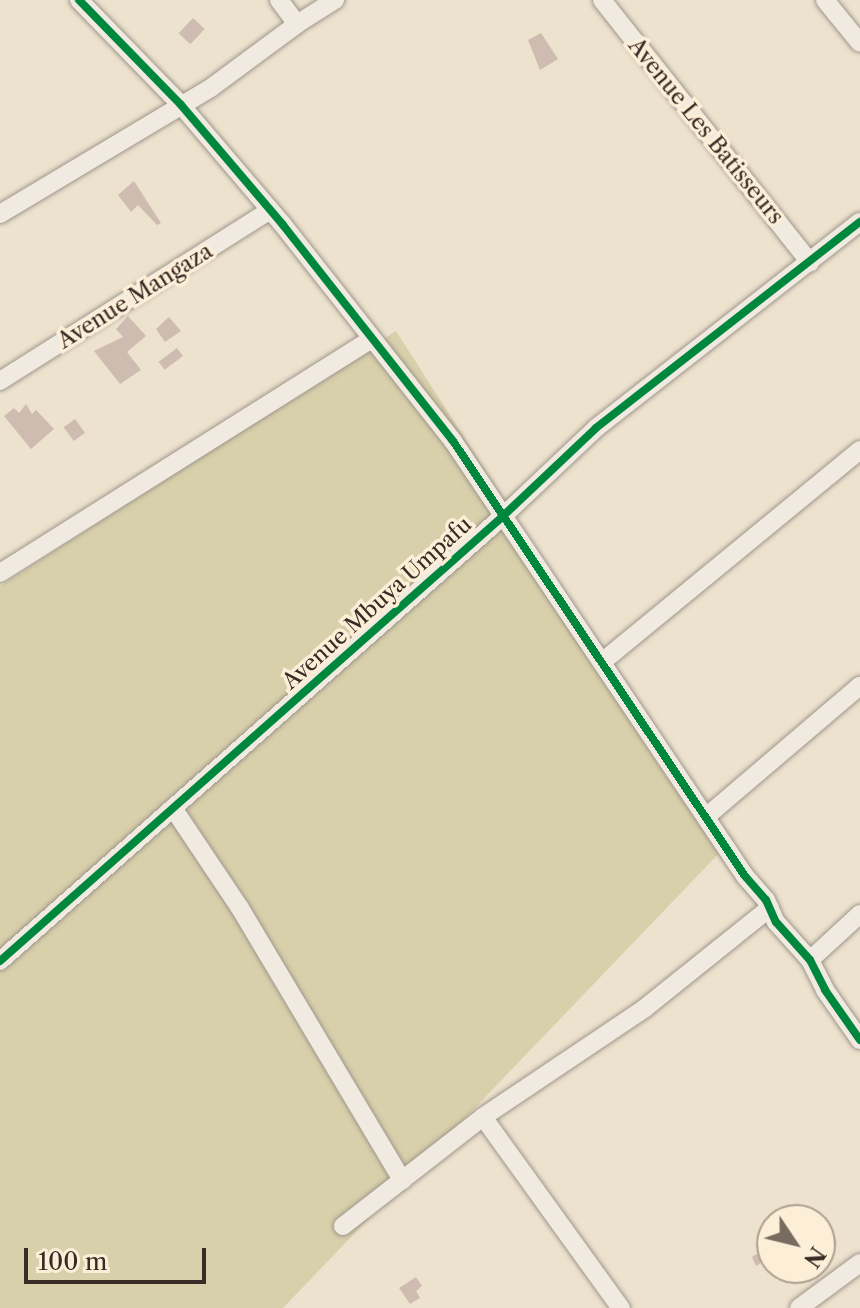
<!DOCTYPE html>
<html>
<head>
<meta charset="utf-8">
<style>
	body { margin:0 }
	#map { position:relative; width:860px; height:1308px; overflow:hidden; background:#ede2ce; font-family:"Libre Caslon Text",serif }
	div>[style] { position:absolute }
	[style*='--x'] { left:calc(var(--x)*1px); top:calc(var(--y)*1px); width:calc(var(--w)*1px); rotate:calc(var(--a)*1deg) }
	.green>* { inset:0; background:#d8d0ab }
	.building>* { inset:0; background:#cebcb0; transform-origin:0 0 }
	.roads { filter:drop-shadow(0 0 2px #9f978b) drop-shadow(0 0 2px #9f978b) }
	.minor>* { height:18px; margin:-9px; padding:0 9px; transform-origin:9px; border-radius:9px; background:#f0eae0 }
	.cycleway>* { height:8px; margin:-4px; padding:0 4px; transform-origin:4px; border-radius:4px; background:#00873e }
	span { translate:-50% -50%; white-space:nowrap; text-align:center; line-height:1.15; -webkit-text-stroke:7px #fceed7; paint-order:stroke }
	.street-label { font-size:22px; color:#392b25 }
	.north { position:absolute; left:756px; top:1204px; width:80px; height:80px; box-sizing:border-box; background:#fceed7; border:2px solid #aea090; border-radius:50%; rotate:125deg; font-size:22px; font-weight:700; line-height:32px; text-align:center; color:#392b25 }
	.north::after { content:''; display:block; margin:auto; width:28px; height:36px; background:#786b60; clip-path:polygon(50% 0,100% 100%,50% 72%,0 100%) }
	.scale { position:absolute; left:24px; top:1248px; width:182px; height:36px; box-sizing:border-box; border:4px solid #392b25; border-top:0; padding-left:10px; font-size:24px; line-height:28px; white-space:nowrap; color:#392b25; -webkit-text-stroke:6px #fceed7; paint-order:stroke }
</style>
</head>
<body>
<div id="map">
	<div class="green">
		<i style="clip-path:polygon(396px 331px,726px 846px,283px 1308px,0 1308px,0 586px)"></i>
	</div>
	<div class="building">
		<i style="left:193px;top:18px;width:16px;height:21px;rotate:43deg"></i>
		<i style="clip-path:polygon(541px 33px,558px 59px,540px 70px,528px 40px)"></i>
		<i style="clip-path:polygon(134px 181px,161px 223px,157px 225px,138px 205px,131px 212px,118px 195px)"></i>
		<i style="clip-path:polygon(128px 316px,146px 336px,127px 352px,141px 370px,120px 384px,94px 351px,123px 337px,116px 329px)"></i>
		<i style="clip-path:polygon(169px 317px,181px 331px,165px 342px,156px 329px)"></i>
		<i style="left:177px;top:348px;width:10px;height:23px;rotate:53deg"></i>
		<i style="clip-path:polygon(26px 404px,32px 414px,36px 410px,54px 429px,31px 449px,4px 416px,14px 408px,19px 413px)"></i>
		<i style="left:75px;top:419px;width:17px;height:14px;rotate:54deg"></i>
		<i style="clip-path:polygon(769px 1246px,772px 1256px,756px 1266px,752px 1257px)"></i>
		<i style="clip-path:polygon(416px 1277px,422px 1286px,416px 1291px,420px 1298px,410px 1304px,399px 1288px)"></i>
	</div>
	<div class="roads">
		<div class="minor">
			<i style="--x:79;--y:0;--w:146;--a:45.8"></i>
			<i style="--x:181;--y:105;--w:157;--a:49.6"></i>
			<i style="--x:283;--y:225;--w:275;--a:51.8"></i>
			<i style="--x:453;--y:441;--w:524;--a:56.13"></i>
			<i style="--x:745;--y:876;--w:32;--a:49"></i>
			<i style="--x:766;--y:900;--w:24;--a:66"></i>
			<i style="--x:776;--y:922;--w:51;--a:48.2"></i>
			<i style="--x:810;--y:960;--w:34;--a:63"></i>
			<i style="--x:825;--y:990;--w:61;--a:55"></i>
			<i style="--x:279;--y:0;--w:30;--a:53"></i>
			<i style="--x:602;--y:0;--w:335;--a:51.6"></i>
			<i style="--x:825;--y:0;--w:55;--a:50.9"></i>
			<i style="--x:0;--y:214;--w:247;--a:-30.9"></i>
			<i style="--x:212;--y:87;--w:106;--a:-36.5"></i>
			<i style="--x:297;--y:24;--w:45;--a:-32.3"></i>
			<i style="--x:0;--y:381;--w:320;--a:-32.3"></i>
			<i style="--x:0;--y:573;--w:439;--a:-32.2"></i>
			<i style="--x:602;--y:662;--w:334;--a:-39.4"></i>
			<i style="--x:173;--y:808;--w:120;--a:56.2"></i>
			<i style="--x:240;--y:908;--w:317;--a:59.2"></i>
			<i style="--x:707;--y:816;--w:201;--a:-40.4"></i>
			<i style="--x:810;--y:960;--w:68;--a:-42.6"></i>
			<i style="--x:0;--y:961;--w:670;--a:-41.49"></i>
			<i style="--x:502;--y:517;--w:129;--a:-43.4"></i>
			<i style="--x:596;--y:428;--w:335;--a:-38"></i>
			<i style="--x:483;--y:1117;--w:236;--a:54.2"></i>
			<i style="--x:343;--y:1226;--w:177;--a:-37.9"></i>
			<i style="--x:483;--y:1117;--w:195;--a:-33.9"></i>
			<i style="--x:645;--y:1008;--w:160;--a:-38.7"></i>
			<i style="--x:799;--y:1308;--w:76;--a:-36.4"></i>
		</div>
	</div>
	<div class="cycleway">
		<i style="--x:79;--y:0;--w:146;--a:45.8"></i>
		<i style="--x:181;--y:105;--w:157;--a:49.6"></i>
		<i style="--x:283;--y:225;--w:275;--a:51.8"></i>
		<i style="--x:453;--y:441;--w:524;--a:56.13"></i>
		<i style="--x:745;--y:876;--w:32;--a:49"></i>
		<i style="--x:766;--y:900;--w:24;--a:66"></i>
		<i style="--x:776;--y:922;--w:51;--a:48.2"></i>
		<i style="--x:810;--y:960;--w:34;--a:63"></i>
		<i style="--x:825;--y:990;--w:61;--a:55"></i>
		<i style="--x:0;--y:961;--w:670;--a:-41.49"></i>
		<i style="--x:502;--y:517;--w:129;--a:-43.4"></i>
		<i style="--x:596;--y:428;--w:335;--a:-38"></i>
	</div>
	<div class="street-label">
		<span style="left:706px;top:131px;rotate:51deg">Avenue Les Batisseurs</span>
		<span style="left:135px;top:296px;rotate:-32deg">Avenue Mangaza</span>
		<span style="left:377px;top:603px;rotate:-42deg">Avenue Mbuya Umpafu</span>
	</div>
	<div class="north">N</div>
	<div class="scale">100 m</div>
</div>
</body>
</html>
